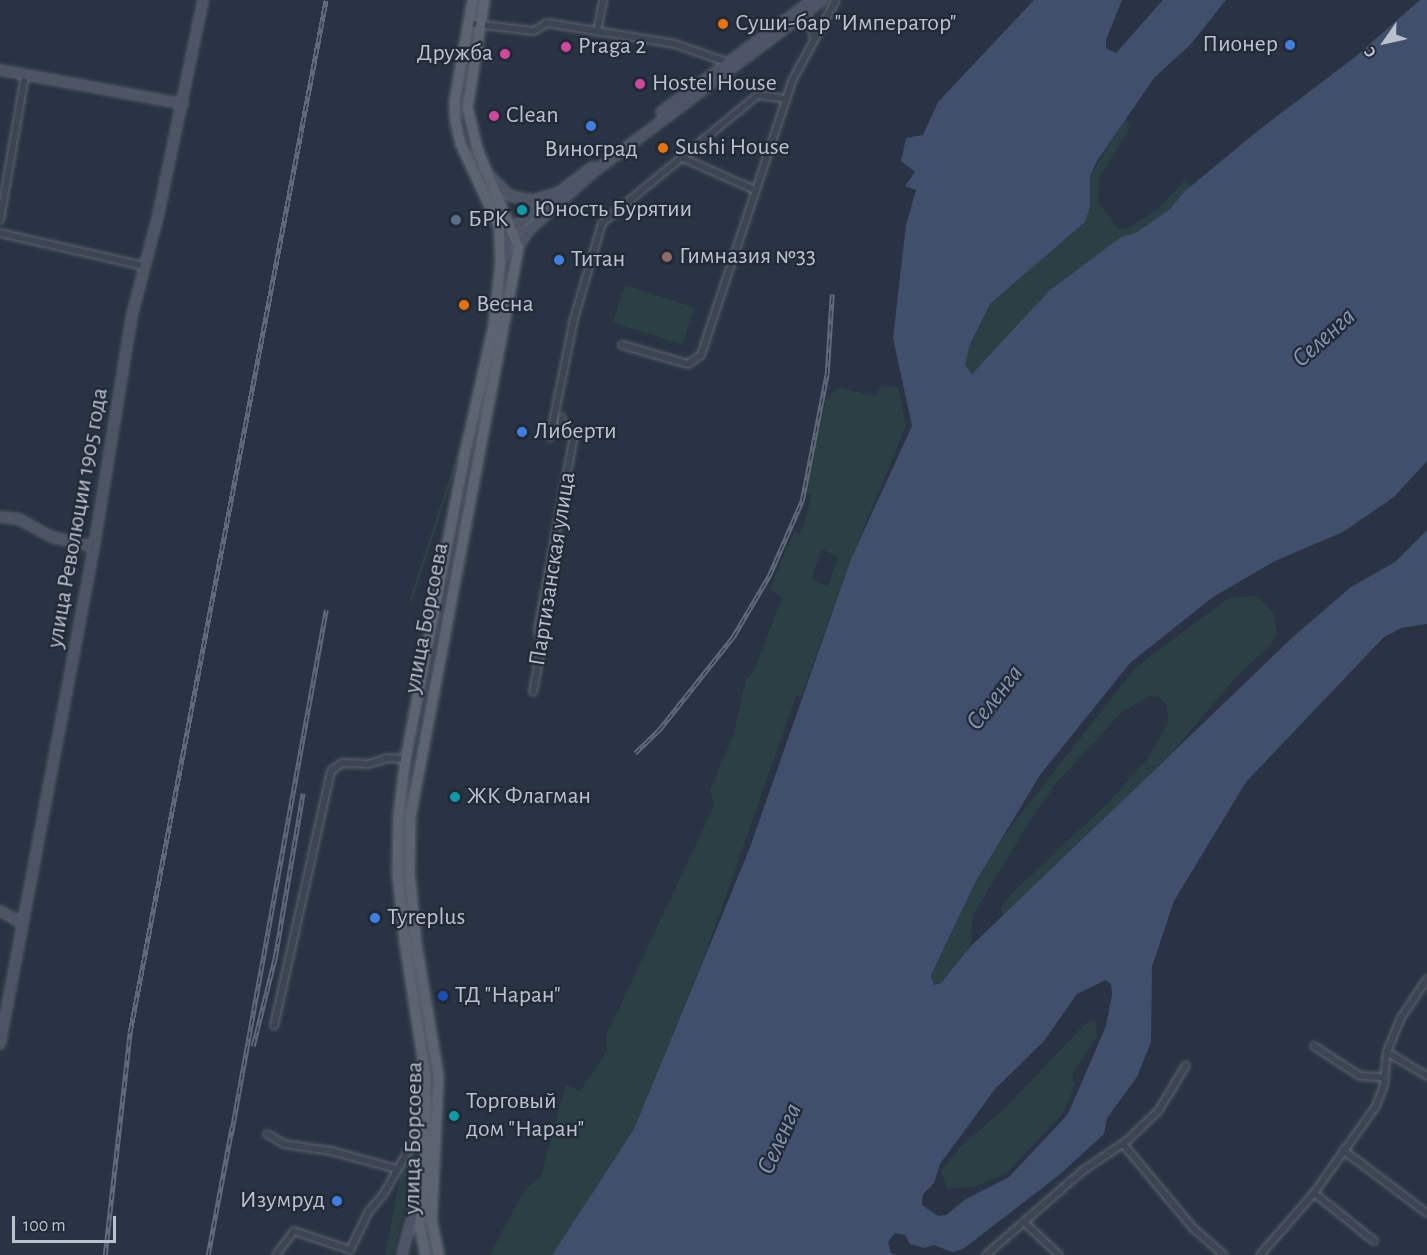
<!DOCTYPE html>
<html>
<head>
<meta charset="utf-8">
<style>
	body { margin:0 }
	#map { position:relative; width:1427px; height:1255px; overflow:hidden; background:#293343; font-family:"Alegreya Sans",sans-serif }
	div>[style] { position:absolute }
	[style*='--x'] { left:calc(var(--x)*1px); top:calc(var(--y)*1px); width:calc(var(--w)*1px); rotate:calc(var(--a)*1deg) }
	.green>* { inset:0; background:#2b4044; transform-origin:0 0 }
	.water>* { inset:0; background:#404f6b }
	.roads { filter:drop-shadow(0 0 2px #5c6370) drop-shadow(0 0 2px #5c6370) }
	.street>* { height:6px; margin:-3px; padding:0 3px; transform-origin:3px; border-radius:3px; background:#3d4553 }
	.secondary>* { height:8px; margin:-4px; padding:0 4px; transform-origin:4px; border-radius:4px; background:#4c5465 }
	.primary>* { height:9px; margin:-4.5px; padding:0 4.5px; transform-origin:4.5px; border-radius:4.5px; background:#5c6472 }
	.rail>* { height:4.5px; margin-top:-2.25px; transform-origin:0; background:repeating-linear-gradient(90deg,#222a38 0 7px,#606979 0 14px); box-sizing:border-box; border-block:2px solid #606979 }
	.dots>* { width:16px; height:16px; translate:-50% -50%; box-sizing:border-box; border:3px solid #222a38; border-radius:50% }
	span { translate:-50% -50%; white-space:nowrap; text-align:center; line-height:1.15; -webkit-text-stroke:4.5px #222a38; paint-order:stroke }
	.poi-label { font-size:24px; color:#bbc1cc }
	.left { translate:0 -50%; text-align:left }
	.right { translate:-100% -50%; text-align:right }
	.street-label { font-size:24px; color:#bbc1cc }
	.water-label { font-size:26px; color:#8495b2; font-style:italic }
	.north { position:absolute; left:1355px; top:12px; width:60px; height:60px; -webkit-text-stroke:4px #222a38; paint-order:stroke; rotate:236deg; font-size:16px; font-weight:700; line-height:24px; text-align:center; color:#bbc1cc }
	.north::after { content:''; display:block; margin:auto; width:21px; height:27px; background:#bbc1cc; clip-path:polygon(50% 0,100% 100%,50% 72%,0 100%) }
	.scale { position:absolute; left:12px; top:1216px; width:104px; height:27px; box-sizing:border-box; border:3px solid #bbc1cc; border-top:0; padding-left:8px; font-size:18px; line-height:21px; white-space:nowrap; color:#bbc1cc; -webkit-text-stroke:4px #222a38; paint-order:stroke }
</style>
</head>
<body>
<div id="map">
	<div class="green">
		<i style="clip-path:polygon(1125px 119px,1131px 126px,1099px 178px,1098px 202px,1118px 229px,1129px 228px,1161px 206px,1185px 180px,1191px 187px,1170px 209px,1137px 232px,1121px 237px,1050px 290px,977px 371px,968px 373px,965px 365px,970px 344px,990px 304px,1085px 222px,1090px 207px,1090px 176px)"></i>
		<i style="left:625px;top:285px;width:73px;height:39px;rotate:18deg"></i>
		<i style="left:497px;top:331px;width:3px;height:284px;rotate:18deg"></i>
		<i style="clip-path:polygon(evenodd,880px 386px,898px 387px,906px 426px,851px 559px,801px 697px,796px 696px,705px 955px,634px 1129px,552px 1255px,490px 1255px,524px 1191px,541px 1176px,566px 1085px,580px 1091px,607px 1051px,606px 1036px,714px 806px,710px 790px,733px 736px,746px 680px,754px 671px,782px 598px,770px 589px,794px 531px,801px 533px,812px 495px,805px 492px,826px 399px,838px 388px,877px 396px,880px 386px,821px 549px,838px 557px,828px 587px,812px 579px,821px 549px)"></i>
		<i style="clip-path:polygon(1257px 596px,1273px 612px,1277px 631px,1272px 644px,1238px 675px,1173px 751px,1003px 916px,1001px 907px,1012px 893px,1108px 803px,1148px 758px,1168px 723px,1167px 706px,1159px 697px,1149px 696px,1122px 712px,1059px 780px,1034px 814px,973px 915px,970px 947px,941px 983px,934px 985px,931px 975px,976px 881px,1003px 837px,1136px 667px,1229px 598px)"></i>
		<i style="clip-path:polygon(1095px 1020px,1097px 1036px,1072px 1074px,1075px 1085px,1063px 1113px,1007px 1173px,974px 1187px,948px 1188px,941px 1172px,959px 1148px,1007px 1106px,1086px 1023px)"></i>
		<i style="clip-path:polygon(439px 1135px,442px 1135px,438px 1226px,447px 1255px,442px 1255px,433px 1228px)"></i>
		<i style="clip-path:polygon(417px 1140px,412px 1177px,393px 1255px,385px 1255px,404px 1157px)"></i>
	</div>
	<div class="water">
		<i style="clip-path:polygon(evenodd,1034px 0,1122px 0,1106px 40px,1106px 48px,1116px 53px,1163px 0,1226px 0,1191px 44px,1154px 78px,1097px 161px,1090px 176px,1090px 207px,1085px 222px,990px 304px,970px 344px,965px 365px,972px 374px,1050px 290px,1121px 237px,1137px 232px,1170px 209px,1185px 191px,1260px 129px,1355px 57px,1420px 0,1427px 0,1427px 461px,1394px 497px,1343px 532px,1275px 561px,1213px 597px,1130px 663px,1040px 775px,1022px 805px,976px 881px,931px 975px,934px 985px,941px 983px,970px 947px,1294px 636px,1351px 587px,1395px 562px,1427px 530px,1427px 624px,1401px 628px,1383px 638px,1246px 782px,1174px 901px,1152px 967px,1151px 1042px,1137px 1077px,1107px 1118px,1104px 1134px,1058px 1176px,963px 1249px,952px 1252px,934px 1245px,924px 1248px,910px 1244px,905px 1235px,895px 1233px,888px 1242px,891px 1253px,897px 1255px,552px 1255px,634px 1129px,749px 850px,851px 559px,912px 426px,893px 338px,906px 225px,916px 190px,905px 186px,915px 172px,901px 161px,906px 138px,923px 135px,938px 102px,1034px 0,1106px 980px,1111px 984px,1112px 995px,1106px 1026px,1068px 1114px,1009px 1177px,966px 1199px,946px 1215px,938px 1216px,922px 1205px,923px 1194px,934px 1183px,940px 1164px,995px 1089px,1044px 1041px,1077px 994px,1106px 980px)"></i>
	</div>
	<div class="roads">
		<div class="street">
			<i style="--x:806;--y:12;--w:26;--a:72"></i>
			<i style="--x:467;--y:23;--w:67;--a:6.8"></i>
			<i style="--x:534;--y:31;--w:15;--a:-32"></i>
			<i style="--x:547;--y:23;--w:130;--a:9.3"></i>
			<i style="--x:675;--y:44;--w:57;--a:19.4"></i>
			<i style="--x:597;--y:32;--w:33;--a:-79"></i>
			<i style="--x:683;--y:158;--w:77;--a:23.9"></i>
			<i style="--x:0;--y:220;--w:147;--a:-80.2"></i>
			<i style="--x:0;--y:233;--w:148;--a:12.9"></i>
			<i style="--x:622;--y:345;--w:69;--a:16.1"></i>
			<i style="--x:688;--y:364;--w:16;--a:-35"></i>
			<i style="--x:701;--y:355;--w:289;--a:-71.6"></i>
			<i style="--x:792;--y:81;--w:92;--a:-61.5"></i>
			<i style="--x:550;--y:437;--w:120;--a:-78.5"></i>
			<i style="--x:574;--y:319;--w:100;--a:-73.7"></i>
			<i style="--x:602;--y:223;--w:202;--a:-39.4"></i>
			<i style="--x:758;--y:95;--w:27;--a:8"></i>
			<i style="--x:533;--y:692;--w:48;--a:-79.2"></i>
			<i style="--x:542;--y:645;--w:16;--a:-105"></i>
			<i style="--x:538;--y:630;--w:197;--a:-79.5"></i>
			<i style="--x:574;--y:436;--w:15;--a:-143"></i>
			<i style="--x:562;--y:427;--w:9;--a:-90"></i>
			<i style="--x:274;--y:1026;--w:261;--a:-77.4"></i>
			<i style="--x:331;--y:771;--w:14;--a:-36"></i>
			<i style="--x:342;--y:763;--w:27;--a:2"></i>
			<i style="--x:369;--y:764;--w:19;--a:-18"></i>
			<i style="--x:387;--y:758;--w:18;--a:3"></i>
			<i style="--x:1314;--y:1046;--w:55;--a:33.1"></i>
			<i style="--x:1360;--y:1076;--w:22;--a:3"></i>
			<i style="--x:1387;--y:1052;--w:47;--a:31"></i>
			<i style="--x:267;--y:1134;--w:20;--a:30"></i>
			<i style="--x:284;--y:1144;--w:48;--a:8.5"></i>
			<i style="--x:331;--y:1151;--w:68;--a:15.3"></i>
			<i style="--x:1123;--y:1144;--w:109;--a:50.2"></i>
			<i style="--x:1193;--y:1228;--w:41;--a:41.1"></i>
			<i style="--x:1343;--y:1150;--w:105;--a:36.9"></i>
			<i style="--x:1314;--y:1193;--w:77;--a:38.7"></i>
			<i style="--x:1024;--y:1222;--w:48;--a:43.3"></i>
			<i style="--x:276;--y:1255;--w:30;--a:-53"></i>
			<i style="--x:294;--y:1231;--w:59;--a:18.7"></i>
			<i style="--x:350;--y:1250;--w:43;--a:-64"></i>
			<i style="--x:369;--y:1211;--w:21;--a:-49"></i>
			<i style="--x:383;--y:1195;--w:83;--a:-60.3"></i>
			<i style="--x:986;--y:1255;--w:126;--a:-41.1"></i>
			<i style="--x:1081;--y:1172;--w:57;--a:-34.2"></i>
			<i style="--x:1128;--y:1140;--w:43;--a:-44.1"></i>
			<i style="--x:1159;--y:1110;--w:52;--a:-59"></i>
			<i style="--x:1260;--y:1255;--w:82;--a:-48.9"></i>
			<i style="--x:1314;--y:1193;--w:107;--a:-54.5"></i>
			<i style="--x:1376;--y:1106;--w:22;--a:-69"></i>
			<i style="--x:1384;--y:1085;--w:33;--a:-85"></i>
			<i style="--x:1387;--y:1052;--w:37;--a:-68"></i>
			<i style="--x:1401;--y:1018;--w:47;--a:-56.3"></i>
		</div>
		<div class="secondary">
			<i style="--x:0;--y:70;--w:186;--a:10.5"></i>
			<i style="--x:661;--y:112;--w:189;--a:-36.4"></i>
			<i style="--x:492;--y:178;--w:24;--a:45"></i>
			<i style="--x:509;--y:195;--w:10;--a:17"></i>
			<i style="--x:519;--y:198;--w:14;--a:8"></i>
			<i style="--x:533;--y:200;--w:22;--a:-16"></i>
			<i style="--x:569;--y:185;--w:29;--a:-38"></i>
			<i style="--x:499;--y:227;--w:28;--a:46"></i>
			<i style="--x:518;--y:247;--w:20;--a:-57"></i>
			<i style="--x:529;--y:230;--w:84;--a:-42.1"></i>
			<i style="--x:591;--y:174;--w:290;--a:-36.9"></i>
			<i style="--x:501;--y:263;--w:36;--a:-72"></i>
			<i style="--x:512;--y:229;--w:75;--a:-37.9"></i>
			<i style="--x:0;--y:517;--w:19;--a:6"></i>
			<i style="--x:19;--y:519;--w:38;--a:29"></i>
			<i style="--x:52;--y:537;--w:43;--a:13.4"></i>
			<i style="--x:0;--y:911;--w:25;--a:29"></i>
			<i style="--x:0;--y:1044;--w:506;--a:-79.29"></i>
			<i style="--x:94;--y:547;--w:235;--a:-80.7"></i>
			<i style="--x:132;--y:315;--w:102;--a:-75.3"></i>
			<i style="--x:158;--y:216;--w:221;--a:-78.2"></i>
			<i style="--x:402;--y:1255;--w:69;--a:-75"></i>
		</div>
		<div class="primary">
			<i style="--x:425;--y:1255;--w:32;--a:-101"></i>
			<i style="--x:419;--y:1224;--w:57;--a:-84"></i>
			<i style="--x:425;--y:1167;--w:91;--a:-90"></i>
			<i style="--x:425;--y:1076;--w:131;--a:-98.8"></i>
			<i style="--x:405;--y:947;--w:74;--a:-96.2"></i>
			<i style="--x:397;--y:873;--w:58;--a:-89"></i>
			<i style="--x:398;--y:815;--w:56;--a:-82.9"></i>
			<i style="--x:405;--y:759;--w:314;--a:-79"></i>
			<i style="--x:465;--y:451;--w:128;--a:-77.4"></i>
			<i style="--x:493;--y:326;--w:63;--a:-83.7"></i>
			<i style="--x:500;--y:263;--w:36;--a:-92"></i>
			<i style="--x:499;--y:227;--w:93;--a:-114.9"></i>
			<i style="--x:460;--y:143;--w:23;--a:-103"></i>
			<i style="--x:455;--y:121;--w:20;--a:-93"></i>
			<i style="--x:454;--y:101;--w:103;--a:-79.9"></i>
			<i style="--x:438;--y:1255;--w:36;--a:-101"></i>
			<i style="--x:431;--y:1220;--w:144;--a:-87.2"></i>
			<i style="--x:438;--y:1076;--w:134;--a:-99.5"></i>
			<i style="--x:416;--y:944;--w:71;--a:-95.6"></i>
			<i style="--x:409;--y:873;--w:57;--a:-89"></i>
			<i style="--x:410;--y:816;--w:579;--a:-79.25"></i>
			<i style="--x:518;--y:247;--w:106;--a:-112.7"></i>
			<i style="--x:477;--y:149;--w:43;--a:-103.4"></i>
			<i style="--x:467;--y:107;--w:108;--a:-81"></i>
		</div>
	</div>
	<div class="rail">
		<i style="--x:635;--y:753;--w:33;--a:-44"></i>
		<i style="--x:659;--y:730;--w:119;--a:-51.5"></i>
		<i style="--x:733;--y:637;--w:71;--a:-59.5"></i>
		<i style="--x:769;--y:576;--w:82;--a:-66.3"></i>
		<i style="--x:802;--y:501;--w:129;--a:-78.9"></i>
		<i style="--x:827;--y:374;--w:80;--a:-86.4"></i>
		<i style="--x:253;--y:1046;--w:91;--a:-76"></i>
		<i style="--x:275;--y:958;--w:167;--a:-80.4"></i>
		<i style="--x:231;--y:1135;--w:534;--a:-79.74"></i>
		<i style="--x:105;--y:1255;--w:224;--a:-83.6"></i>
		<i style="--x:130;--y:1032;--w:1050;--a:-79.25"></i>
		<i style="--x:208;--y:1255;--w:130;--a:-79.4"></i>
	</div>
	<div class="dots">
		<i style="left:723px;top:24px;background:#e8710a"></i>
		<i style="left:1290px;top:45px;background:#3f7fe0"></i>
		<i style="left:566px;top:47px;background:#d1479c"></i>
		<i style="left:505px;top:54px;background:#d1479c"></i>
		<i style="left:640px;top:84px;background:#d1479c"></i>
		<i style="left:494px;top:116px;background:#d1479c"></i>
		<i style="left:591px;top:126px;background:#3f7fe0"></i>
		<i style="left:663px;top:148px;background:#e8710a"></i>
		<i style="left:522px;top:210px;background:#0f9aa8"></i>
		<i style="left:456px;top:220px;background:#5c6f8a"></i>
		<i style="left:667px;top:257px;background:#8d6e63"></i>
		<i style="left:559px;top:260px;background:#3f7fe0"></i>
		<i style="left:464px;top:305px;background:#e8710a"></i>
		<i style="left:522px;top:432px;background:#3f7fe0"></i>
		<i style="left:455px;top:797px;background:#0f9aa8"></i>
		<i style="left:375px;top:918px;background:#3f7fe0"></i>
		<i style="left:443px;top:996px;background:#1a4fb4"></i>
		<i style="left:454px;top:1116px;background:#0f9aa8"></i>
		<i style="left:337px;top:1201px;background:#3f7fe0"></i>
	</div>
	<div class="poi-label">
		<span class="left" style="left:735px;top:24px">Суши-бар "Император"</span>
		<span class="right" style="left:1278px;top:45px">Пионер</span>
		<span class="left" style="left:578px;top:47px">Praga 2</span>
		<span class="right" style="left:493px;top:54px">Дружба</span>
		<span class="left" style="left:652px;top:84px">Hostel House</span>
		<span class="left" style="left:506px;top:116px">Clean</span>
		<span class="left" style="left:675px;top:148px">Sushi House</span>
		<span style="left:591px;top:150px">Виноград</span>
		<span class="left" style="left:534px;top:210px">Юность Бурятии</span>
		<span class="left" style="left:468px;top:220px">БРК</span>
		<span class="left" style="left:679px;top:257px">Гимназия №33</span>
		<span class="left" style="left:571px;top:260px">Титан</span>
		<span class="left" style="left:476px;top:305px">Весна</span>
		<span class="left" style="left:534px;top:432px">Либерти</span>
		<span class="left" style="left:467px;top:797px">ЖК Флагман</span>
		<span class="left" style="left:387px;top:918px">Tyreplus</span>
		<span class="left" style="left:455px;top:996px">ТД "Наран"</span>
		<span class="left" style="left:466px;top:1116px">Торговый<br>дом "Наран"</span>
		<span class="right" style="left:325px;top:1201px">Изумруд</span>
	</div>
	<div class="street-label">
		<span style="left:78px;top:518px;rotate:-80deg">улица Революции 1905 года</span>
		<span style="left:553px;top:569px;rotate:-81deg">Партизанская улица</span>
		<span style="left:427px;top:618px;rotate:-79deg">улица Борсоева</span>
		<span style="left:414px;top:1138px;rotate:-89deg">улица Борсоева</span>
	</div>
	<div class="water-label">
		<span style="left:1324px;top:338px;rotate:-42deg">Селенга</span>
		<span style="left:995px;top:698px;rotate:-52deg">Селенга</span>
		<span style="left:780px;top:1139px;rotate:-66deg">Селенга</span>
	</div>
	<div class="north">С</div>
	<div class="scale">100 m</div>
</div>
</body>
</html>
